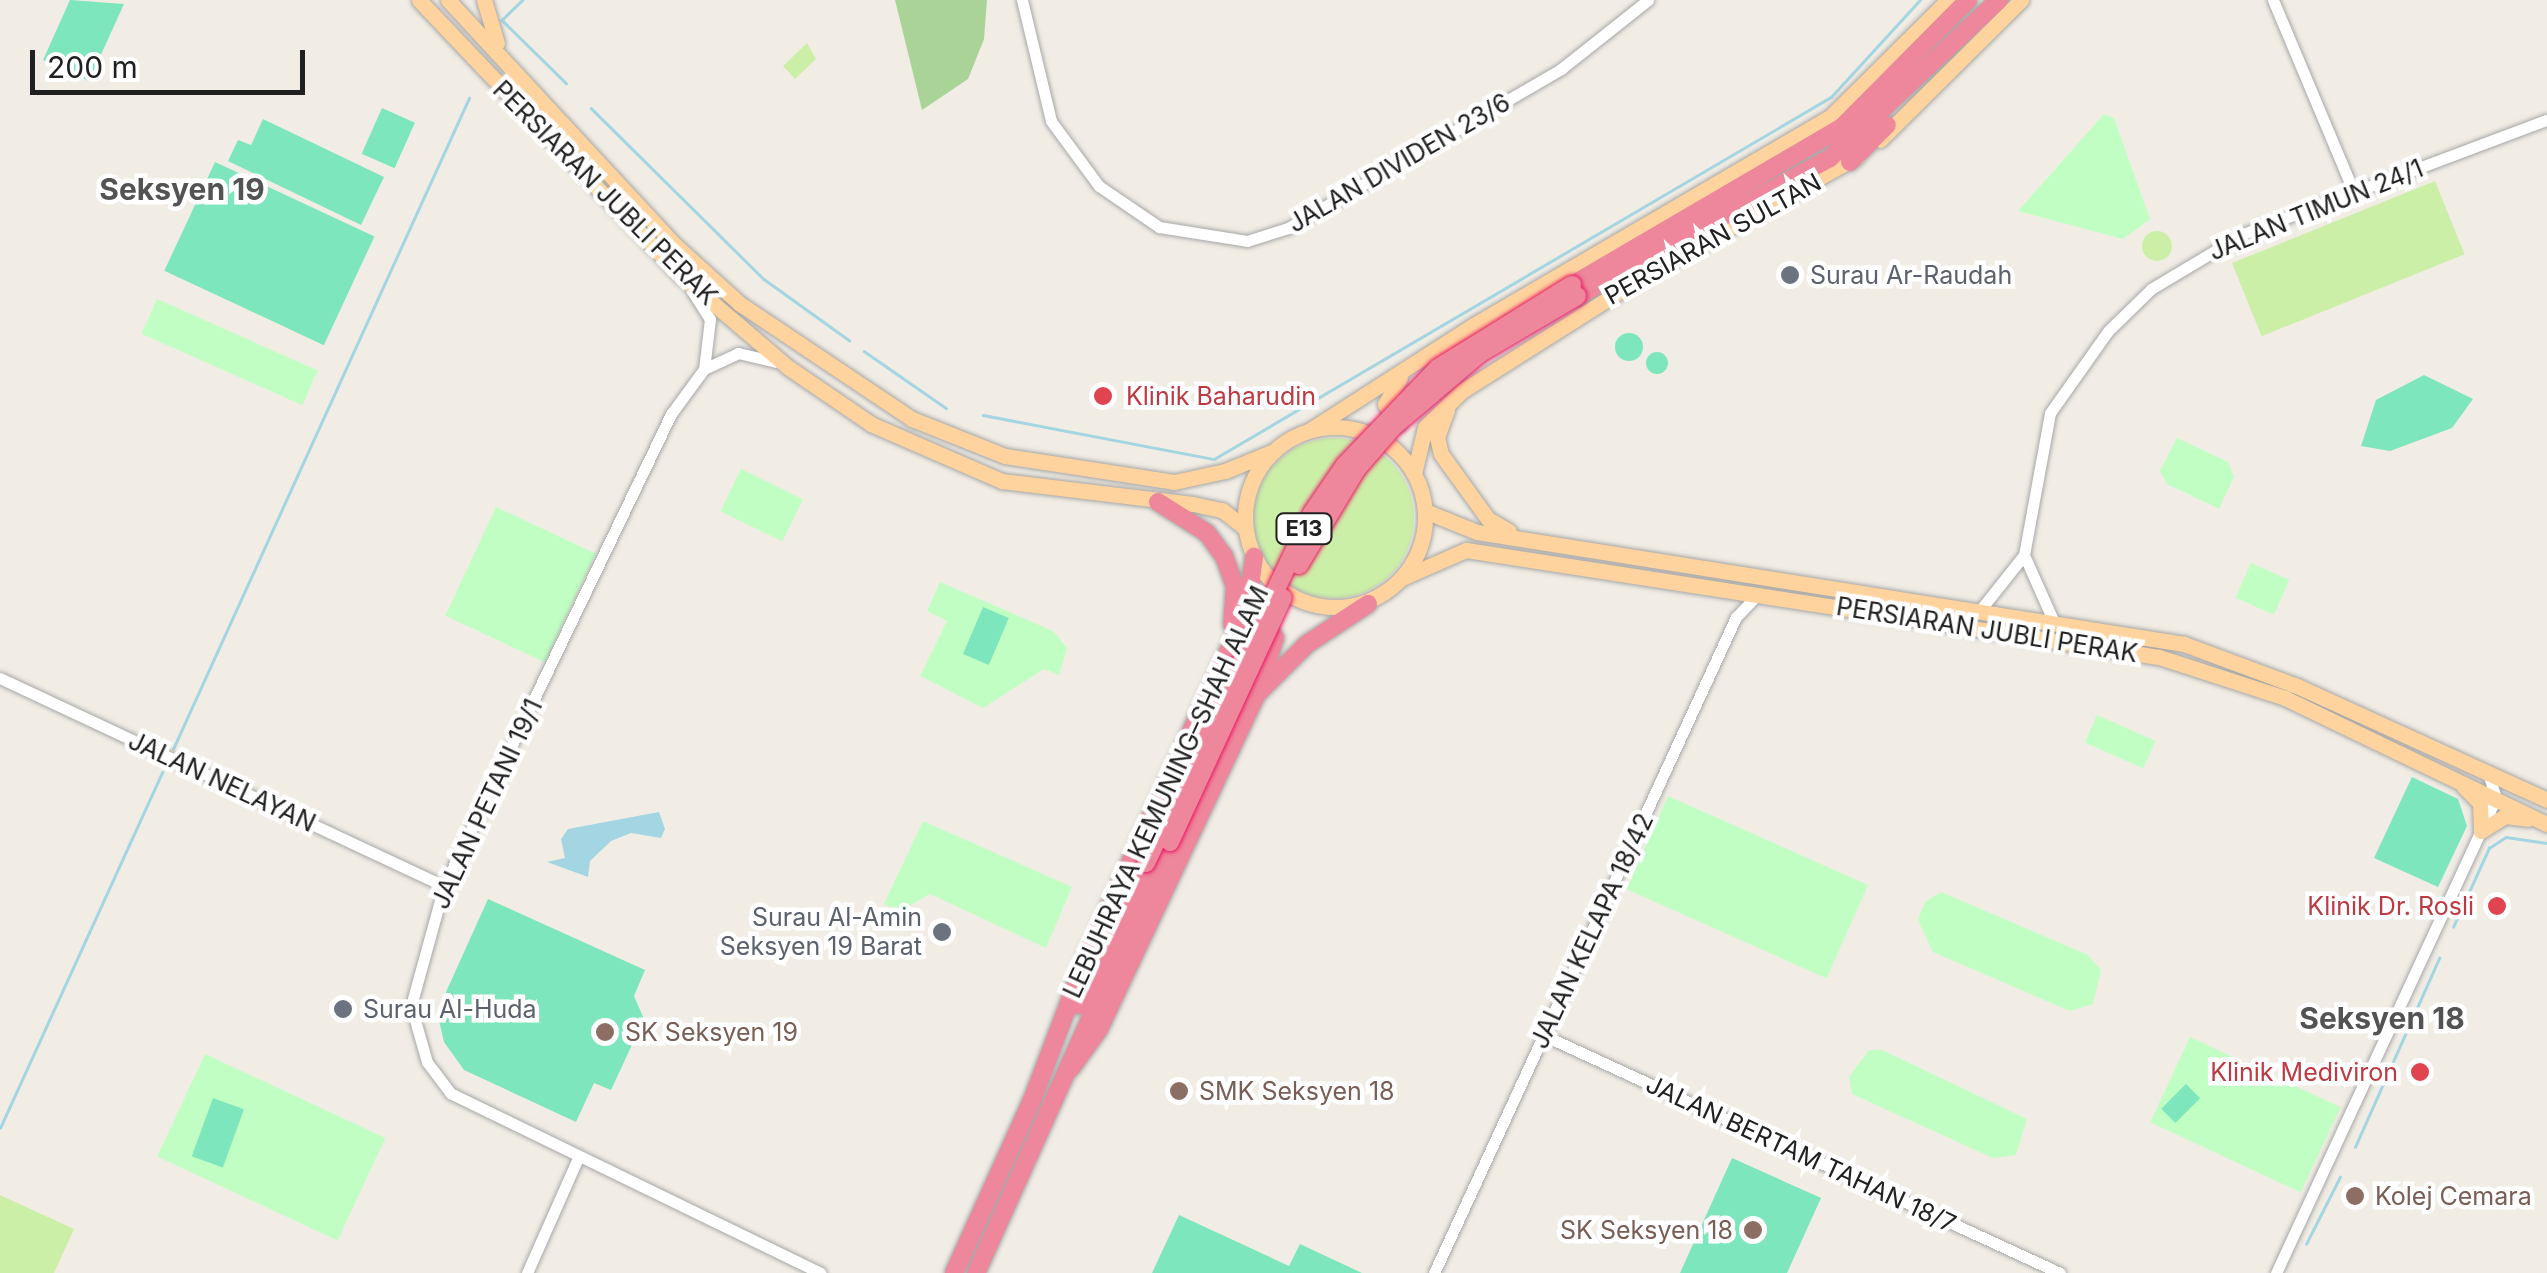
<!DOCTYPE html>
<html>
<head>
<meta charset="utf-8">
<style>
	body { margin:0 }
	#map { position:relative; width:2547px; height:1273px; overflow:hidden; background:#f1ede5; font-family:Inter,sans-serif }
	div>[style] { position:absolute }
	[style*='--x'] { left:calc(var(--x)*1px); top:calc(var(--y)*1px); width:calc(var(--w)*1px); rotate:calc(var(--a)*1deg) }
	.grass>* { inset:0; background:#ccefa8; transform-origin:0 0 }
	.round { border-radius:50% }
	.forest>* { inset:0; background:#aad497 }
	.park>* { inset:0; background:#c0fec4; transform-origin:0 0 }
	.pitch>* { inset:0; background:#7de6bc; transform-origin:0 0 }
	.water>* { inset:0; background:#a3d5e2 }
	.stream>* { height:2.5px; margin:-1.25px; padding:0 1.25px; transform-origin:1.25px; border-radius:1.25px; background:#a3d5e2 }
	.roads { filter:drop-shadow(0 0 2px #a7a7a7) drop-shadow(0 0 2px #a7a7a7) }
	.minor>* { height:11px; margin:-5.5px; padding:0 5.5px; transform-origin:5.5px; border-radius:5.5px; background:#fff }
	.major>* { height:15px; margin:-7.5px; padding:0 7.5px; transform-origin:7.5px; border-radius:7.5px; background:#ffd39d }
	.major>.ring { margin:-7.5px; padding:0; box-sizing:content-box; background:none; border:15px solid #ffd39d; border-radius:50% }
	.highway>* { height:18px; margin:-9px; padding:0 9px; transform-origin:9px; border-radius:9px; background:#ee879c }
	.bridges { filter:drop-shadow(0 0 2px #ea1863) drop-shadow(0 0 2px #ea1863) }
	.highway-bridge>* { height:18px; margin:-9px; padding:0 9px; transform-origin:9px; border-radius:9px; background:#ee879c }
	.dots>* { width:28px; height:28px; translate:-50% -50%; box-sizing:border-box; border:5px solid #fff; border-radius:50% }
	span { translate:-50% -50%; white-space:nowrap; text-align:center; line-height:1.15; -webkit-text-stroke:9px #fff; paint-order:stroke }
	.shield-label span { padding:2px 8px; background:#fff; border:2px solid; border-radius:8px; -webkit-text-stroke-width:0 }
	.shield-label { font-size:22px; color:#202020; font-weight:700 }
	.street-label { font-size:25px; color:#202020 }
	.worship-label { font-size:25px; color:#5b616d }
	.left { translate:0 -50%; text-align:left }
	.right { translate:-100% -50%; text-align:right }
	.health-label { font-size:25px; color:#be3a42 }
	.education-label { font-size:25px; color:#785e54 }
	.quarter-label { font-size:30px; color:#535353; font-weight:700 }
	.scale { position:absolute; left:30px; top:50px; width:275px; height:45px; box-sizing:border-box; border:5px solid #202020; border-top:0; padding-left:12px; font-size:30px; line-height:35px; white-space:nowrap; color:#202020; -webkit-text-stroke:8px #fff; paint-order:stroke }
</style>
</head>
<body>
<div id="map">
	<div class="grass">
		<i style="clip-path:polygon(807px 43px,816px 59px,795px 79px,783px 66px)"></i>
		<i style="left:2435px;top:181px;width:79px;height:219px;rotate:68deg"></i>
		<i class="round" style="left:2142px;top:231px;width:30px;height:30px"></i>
		<i class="round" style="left:1254px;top:438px;width:160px;height:160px"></i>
		<i style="clip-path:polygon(0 1195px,74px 1229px,54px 1273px,0 1273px)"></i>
	</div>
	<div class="forest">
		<i style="clip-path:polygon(895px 0,987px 0,984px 39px,968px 79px,922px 110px)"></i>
	</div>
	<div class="park">
		<i style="clip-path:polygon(2104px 114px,2114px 118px,2150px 219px,2123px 239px,2018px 211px)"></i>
		<i style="left:157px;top:299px;width:176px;height:38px;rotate:24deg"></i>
		<i style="clip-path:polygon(2177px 438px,2228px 462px,2234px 477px,2219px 509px,2167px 484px,2160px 471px)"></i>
		<i style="left:741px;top:469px;width:69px;height:47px;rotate:26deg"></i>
		<i style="left:496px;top:507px;width:110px;height:120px;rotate:25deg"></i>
		<i style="left:2251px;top:563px;width:42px;height:38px;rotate:24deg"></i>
		<i style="clip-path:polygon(940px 582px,1053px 631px,1067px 648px,1059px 675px,1044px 669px,983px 708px,920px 676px,947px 621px,927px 611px)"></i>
		<i style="left:2097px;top:715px;width:64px;height:30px;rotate:24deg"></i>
		<i style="left:1668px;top:796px;width:219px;height:102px;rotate:24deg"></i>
		<i style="clip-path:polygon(923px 821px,1072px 887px,1046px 948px,930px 894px,900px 911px,884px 904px)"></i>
		<i style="clip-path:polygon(1941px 892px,2088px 955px,2101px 970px,2093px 1004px,2070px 1011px,1933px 952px,1918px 920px,1925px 902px)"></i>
		<i style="left:2190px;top:1037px;width:166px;height:94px;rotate:25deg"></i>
		<i style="clip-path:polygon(1869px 1050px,1882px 1050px,2027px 1119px,2016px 1155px,1993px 1158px,1852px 1094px,1849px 1077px)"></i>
		<i style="left:205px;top:1054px;width:199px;height:113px;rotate:25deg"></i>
	</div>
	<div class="pitch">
		<i style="clip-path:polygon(70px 0,124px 4px,89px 81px,43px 60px)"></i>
		<i style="left:382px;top:108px;width:36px;height:50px;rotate:24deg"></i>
		<i style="clip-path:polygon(263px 119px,384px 177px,361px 225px,228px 161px,238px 140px,251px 145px)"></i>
		<i style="left:215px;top:162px;width:176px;height:120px;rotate:25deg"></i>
		<i class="round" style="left:1615px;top:333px;width:28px;height:28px"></i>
		<i class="round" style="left:1646px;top:352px;width:22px;height:22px"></i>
		<i style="clip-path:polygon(2424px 375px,2473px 399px,2452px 428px,2390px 451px,2361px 446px,2376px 400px)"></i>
		<i style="left:983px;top:607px;width:28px;height:51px;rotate:23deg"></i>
		<i style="clip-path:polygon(2412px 777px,2458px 799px,2467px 826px,2438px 887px,2374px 858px)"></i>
		<i style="clip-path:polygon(488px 899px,645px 970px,634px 996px,644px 1019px,611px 1090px,594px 1083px,576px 1122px,464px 1070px,444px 1042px,437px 1012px)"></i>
		<i style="left:2186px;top:1084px;width:20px;height:35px;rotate:45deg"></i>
		<i style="left:213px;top:1098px;width:33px;height:62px;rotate:20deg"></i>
		<i style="clip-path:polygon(1732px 1158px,1821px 1198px,1787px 1273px,1680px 1273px)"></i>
		<i style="clip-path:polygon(1179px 1215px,1289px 1266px,1300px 1244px,1362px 1273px,1152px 1273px)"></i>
	</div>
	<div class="water">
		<i style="clip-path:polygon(659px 812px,665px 829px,661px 838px,631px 833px,611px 841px,590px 861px,588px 877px,547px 862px,565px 858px,561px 839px,568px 829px)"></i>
	</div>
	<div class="stream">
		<i style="--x:523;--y:0;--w:29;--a:136"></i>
		<i style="--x:502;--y:20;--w:90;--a:44.5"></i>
		<i style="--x:591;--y:108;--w:243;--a:44.7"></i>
		<i style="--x:764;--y:279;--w:105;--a:35.7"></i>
		<i style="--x:864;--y:351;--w:100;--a:34.8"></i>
		<i style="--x:983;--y:415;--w:235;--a:10.8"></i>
		<i style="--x:1214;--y:459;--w:715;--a:-30.4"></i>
		<i style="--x:1831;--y:97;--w:132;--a:-47.5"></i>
		<i style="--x:173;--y:749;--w:715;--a:-65.55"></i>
		<i style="--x:2453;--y:927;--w:87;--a:-65.5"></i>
		<i style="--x:2489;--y:848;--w:20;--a:-33"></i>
		<i style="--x:2506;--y:837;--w:41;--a:8.3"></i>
		<i style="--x:0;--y:1128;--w:391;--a:-65.5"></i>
		<i style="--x:2355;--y:1147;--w:207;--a:-66"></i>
		<i style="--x:2306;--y:1244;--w:75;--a:-63.1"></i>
	</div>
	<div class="roads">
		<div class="minor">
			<i style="--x:1022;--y:0;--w:124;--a:76.5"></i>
			<i style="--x:1051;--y:121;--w:81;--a:53.6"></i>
			<i style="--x:1099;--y:186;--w:73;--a:34.3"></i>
			<i style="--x:1159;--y:227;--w:89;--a:9"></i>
			<i style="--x:1247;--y:241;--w:43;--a:-17.6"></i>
			<i style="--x:1288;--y:228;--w:316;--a:-30.2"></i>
			<i style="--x:1561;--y:69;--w:111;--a:-38.4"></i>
			<i style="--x:2273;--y:0;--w:206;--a:67.2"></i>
			<i style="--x:691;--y:289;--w:36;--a:58"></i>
			<i style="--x:710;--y:319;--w:50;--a:96.8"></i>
			<i style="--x:704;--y:369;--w:56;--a:126.3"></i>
			<i style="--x:671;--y:414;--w:524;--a:115.68"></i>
			<i style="--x:444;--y:886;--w:124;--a:105.4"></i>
			<i style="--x:411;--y:1006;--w:58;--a:74.1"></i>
			<i style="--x:427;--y:1062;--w:39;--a:53"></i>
			<i style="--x:450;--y:1093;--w:412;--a:25.9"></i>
			<i style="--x:704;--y:369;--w:38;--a:-25"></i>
			<i style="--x:738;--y:353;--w:39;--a:13"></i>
			<i style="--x:2024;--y:555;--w:71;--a:66"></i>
			<i style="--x:1981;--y:609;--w:69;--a:-51.5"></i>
			<i style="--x:2024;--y:555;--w:144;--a:-79.6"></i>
			<i style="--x:2050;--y:413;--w:100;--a:-54.7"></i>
			<i style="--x:2108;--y:331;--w:60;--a:-44.3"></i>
			<i style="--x:2151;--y:289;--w:107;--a:-30.9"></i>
			<i style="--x:2243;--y:234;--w:325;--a:-20.6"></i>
			<i style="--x:0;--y:678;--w:490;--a:25.1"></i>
			<i style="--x:1543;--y:1035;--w:569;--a:24.72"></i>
			<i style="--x:527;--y:1273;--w:124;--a:-66.1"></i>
			<i style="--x:1434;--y:1273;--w:722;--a:-65.28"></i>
			<i style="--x:1736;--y:617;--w:30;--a:-46"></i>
			<i style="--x:2276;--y:1273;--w:523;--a:-65.15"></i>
			<i style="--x:2496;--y:798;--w:26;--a:-108"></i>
		</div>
		<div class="major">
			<i style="--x:419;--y:0;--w:379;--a:46.5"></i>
			<i style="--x:680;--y:275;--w:143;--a:40.5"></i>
			<i style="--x:789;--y:368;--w:99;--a:34.3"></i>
			<i style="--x:871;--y:424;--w:143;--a:23.5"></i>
			<i style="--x:1002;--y:481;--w:192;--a:6.9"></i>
			<i style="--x:1193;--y:504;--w:30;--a:12"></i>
			<i style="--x:1222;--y:510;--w:29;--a:38"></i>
			<i style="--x:448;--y:0;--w:334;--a:47.2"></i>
			<i style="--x:675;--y:245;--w:88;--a:42.2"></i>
			<i style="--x:740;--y:304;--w:207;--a:33.8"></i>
			<i style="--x:912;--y:419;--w:100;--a:21.7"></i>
			<i style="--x:1005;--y:456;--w:171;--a:8.7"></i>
			<i style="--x:1174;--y:482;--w:52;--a:-12.2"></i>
			<i style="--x:1225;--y:471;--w:53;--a:-22.2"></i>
			<i style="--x:484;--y:0;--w:45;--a:73.2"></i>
			<i style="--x:1880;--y:140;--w:199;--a:-44.8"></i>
			<i style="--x:1447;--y:410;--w:29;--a:110"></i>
			<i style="--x:1437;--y:437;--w:17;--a:77"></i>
			<i style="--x:1441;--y:454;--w:80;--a:54.1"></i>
			<i style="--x:1488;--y:519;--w:24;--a:30"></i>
			<i style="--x:1398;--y:424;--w:24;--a:-123"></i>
			<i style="--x:1385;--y:404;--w:30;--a:-60"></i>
			<i class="ring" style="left:1245px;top:427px;width:165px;height:165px"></i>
			<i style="--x:1310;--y:430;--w:193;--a:-32.7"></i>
			<i style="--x:1472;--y:326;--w:416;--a:-30.3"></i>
			<i style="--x:1831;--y:116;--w:165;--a:-44.8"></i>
			<i style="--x:1414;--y:474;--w:48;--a:-76.8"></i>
			<i style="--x:1425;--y:427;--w:52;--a:-44.2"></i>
			<i style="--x:1462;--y:391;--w:228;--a:-32.3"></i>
			<i style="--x:1655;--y:269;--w:232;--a:-29.1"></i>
			<i style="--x:1425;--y:511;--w:56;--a:22"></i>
			<i style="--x:1477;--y:532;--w:716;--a:9"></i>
			<i style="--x:2184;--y:644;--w:121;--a:20.4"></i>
			<i style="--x:2297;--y:686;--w:275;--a:24.5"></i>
			<i style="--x:1402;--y:578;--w:70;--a:-23.6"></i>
			<i style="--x:1466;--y:550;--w:701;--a:8.78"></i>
			<i style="--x:2159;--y:657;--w:133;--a:18"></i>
			<i style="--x:2285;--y:698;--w:291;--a:25.7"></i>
			<i style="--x:2464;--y:787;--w:23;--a:45"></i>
			<i style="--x:2480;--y:803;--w:28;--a:88"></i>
			<i style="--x:2481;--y:831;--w:28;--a:-32"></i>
			<i style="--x:2505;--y:816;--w:23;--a:7"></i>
		</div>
		<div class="highway">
			<i style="--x:1850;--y:162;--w:52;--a:-45"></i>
			<i style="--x:1572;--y:285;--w:311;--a:-30.3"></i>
			<i style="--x:1841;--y:128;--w:180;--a:-45.2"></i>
			<i style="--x:1577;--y:296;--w:288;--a:-28.6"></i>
			<i style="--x:1830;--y:158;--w:231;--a:-43.1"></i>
			<i style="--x:1158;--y:502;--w:58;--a:32.3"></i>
			<i style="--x:1207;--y:533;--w:29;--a:54"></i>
			<i style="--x:1224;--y:556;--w:32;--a:70"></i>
			<i style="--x:1235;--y:586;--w:39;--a:94"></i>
			<i style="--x:1259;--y:621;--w:23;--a:47"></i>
			<i style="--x:1275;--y:638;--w:48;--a:108.1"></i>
			<i style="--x:1078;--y:1005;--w:157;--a:-64.4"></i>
			<i style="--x:1071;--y:1068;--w:48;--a:-54.3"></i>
			<i style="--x:1099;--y:1029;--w:369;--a:-64.8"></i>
			<i style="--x:1256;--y:695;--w:72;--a:-45"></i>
			<i style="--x:1307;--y:644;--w:73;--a:-33.3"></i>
			<i style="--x:1031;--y:1103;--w:155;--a:-69.2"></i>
			<i style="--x:1086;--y:958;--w:379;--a:-65.1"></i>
			<i style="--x:1246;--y:614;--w:58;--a:-82"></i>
			<i style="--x:954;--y:1273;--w:194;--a:-65.7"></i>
			<i style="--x:976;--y:1273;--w:473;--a:-65.8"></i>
		</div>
	</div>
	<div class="bridges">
		<div class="highway-bridge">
			<i style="--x:1299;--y:565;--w:111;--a:-59"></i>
			<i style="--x:1356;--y:470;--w:57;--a:-49.3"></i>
			<i style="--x:1393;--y:427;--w:113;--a:-40.3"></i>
			<i style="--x:1479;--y:354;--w:114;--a:-30.6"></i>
			<i style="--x:1170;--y:842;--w:269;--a:-65.2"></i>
			<i style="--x:1146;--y:863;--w:387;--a:-64.6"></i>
			<i style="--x:1312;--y:513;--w:58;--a:-55.5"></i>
			<i style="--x:1345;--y:465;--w:134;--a:-46.2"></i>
			<i style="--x:1438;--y:368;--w:158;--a:-31.8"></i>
		</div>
	</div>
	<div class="dots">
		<i style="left:1790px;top:275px;background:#6b7280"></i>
		<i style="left:1103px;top:396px;background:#e0444e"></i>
		<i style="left:2497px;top:906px;background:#e0444e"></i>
		<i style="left:942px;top:932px;background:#6b7280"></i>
		<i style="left:343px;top:1009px;background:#6b7280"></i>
		<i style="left:605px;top:1032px;background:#8d6e63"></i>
		<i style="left:2420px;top:1072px;background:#e0444e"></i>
		<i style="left:1179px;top:1091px;background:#8d6e63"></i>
		<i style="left:2355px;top:1196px;background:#8d6e63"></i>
		<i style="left:1753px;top:1230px;background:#8d6e63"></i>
	</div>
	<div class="shield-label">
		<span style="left:1304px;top:529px">E13</span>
	</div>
	<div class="street-label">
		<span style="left:1399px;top:163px;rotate:-30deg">JALAN DIVIDEN 23/6</span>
		<span style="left:605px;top:193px;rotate:45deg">PERSIARAN JUBLI PERAK</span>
		<span style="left:2316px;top:210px;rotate:-22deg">JALAN TIMUN 24/1</span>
		<span style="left:1713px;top:239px;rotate:-29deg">PERSIARAN SULTAN</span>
		<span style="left:1987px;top:630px;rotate:9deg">PERSIARAN JUBLI PERAK</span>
		<span style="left:222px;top:782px;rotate:25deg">JALAN NELAYAN</span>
		<span style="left:1166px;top:792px;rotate:-65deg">LEBUHRAYA KEMUNING–SHAH ALAM</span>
		<span style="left:487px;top:804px;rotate:-65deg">JALAN PETANI 19/1</span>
		<span style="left:1592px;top:931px;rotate:-65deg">JALAN KELAPA 18/42</span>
		<span style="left:1801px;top:1154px;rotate:25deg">JALAN BERTAM TAHAN 18/7</span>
	</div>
	<div class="worship-label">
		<span class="left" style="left:1810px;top:275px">Surau Ar-Raudah</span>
		<span class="right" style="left:922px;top:932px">Surau Al-Amin<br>Seksyen 19 Barat</span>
		<span class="left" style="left:363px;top:1009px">Surau Al-Huda</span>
	</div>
	<div class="health-label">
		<span class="left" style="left:1126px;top:396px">Klinik Baharudin</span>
		<span class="right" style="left:2474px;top:906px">Klinik Dr. Rosli</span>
		<span class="right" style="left:2398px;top:1072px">Klinik Mediviron</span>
	</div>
	<div class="education-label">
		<span class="left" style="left:625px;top:1032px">SK Seksyen 19</span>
		<span class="left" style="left:1199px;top:1091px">SMK Seksyen 18</span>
		<span class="left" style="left:2375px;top:1196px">Kolej Cemara</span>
		<span class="right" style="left:1733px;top:1230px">SK Seksyen 18</span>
	</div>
	<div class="quarter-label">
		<span style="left:182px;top:189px">Seksyen 19</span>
		<span style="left:2382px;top:1018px">Seksyen 18</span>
	</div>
	<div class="scale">200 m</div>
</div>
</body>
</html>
